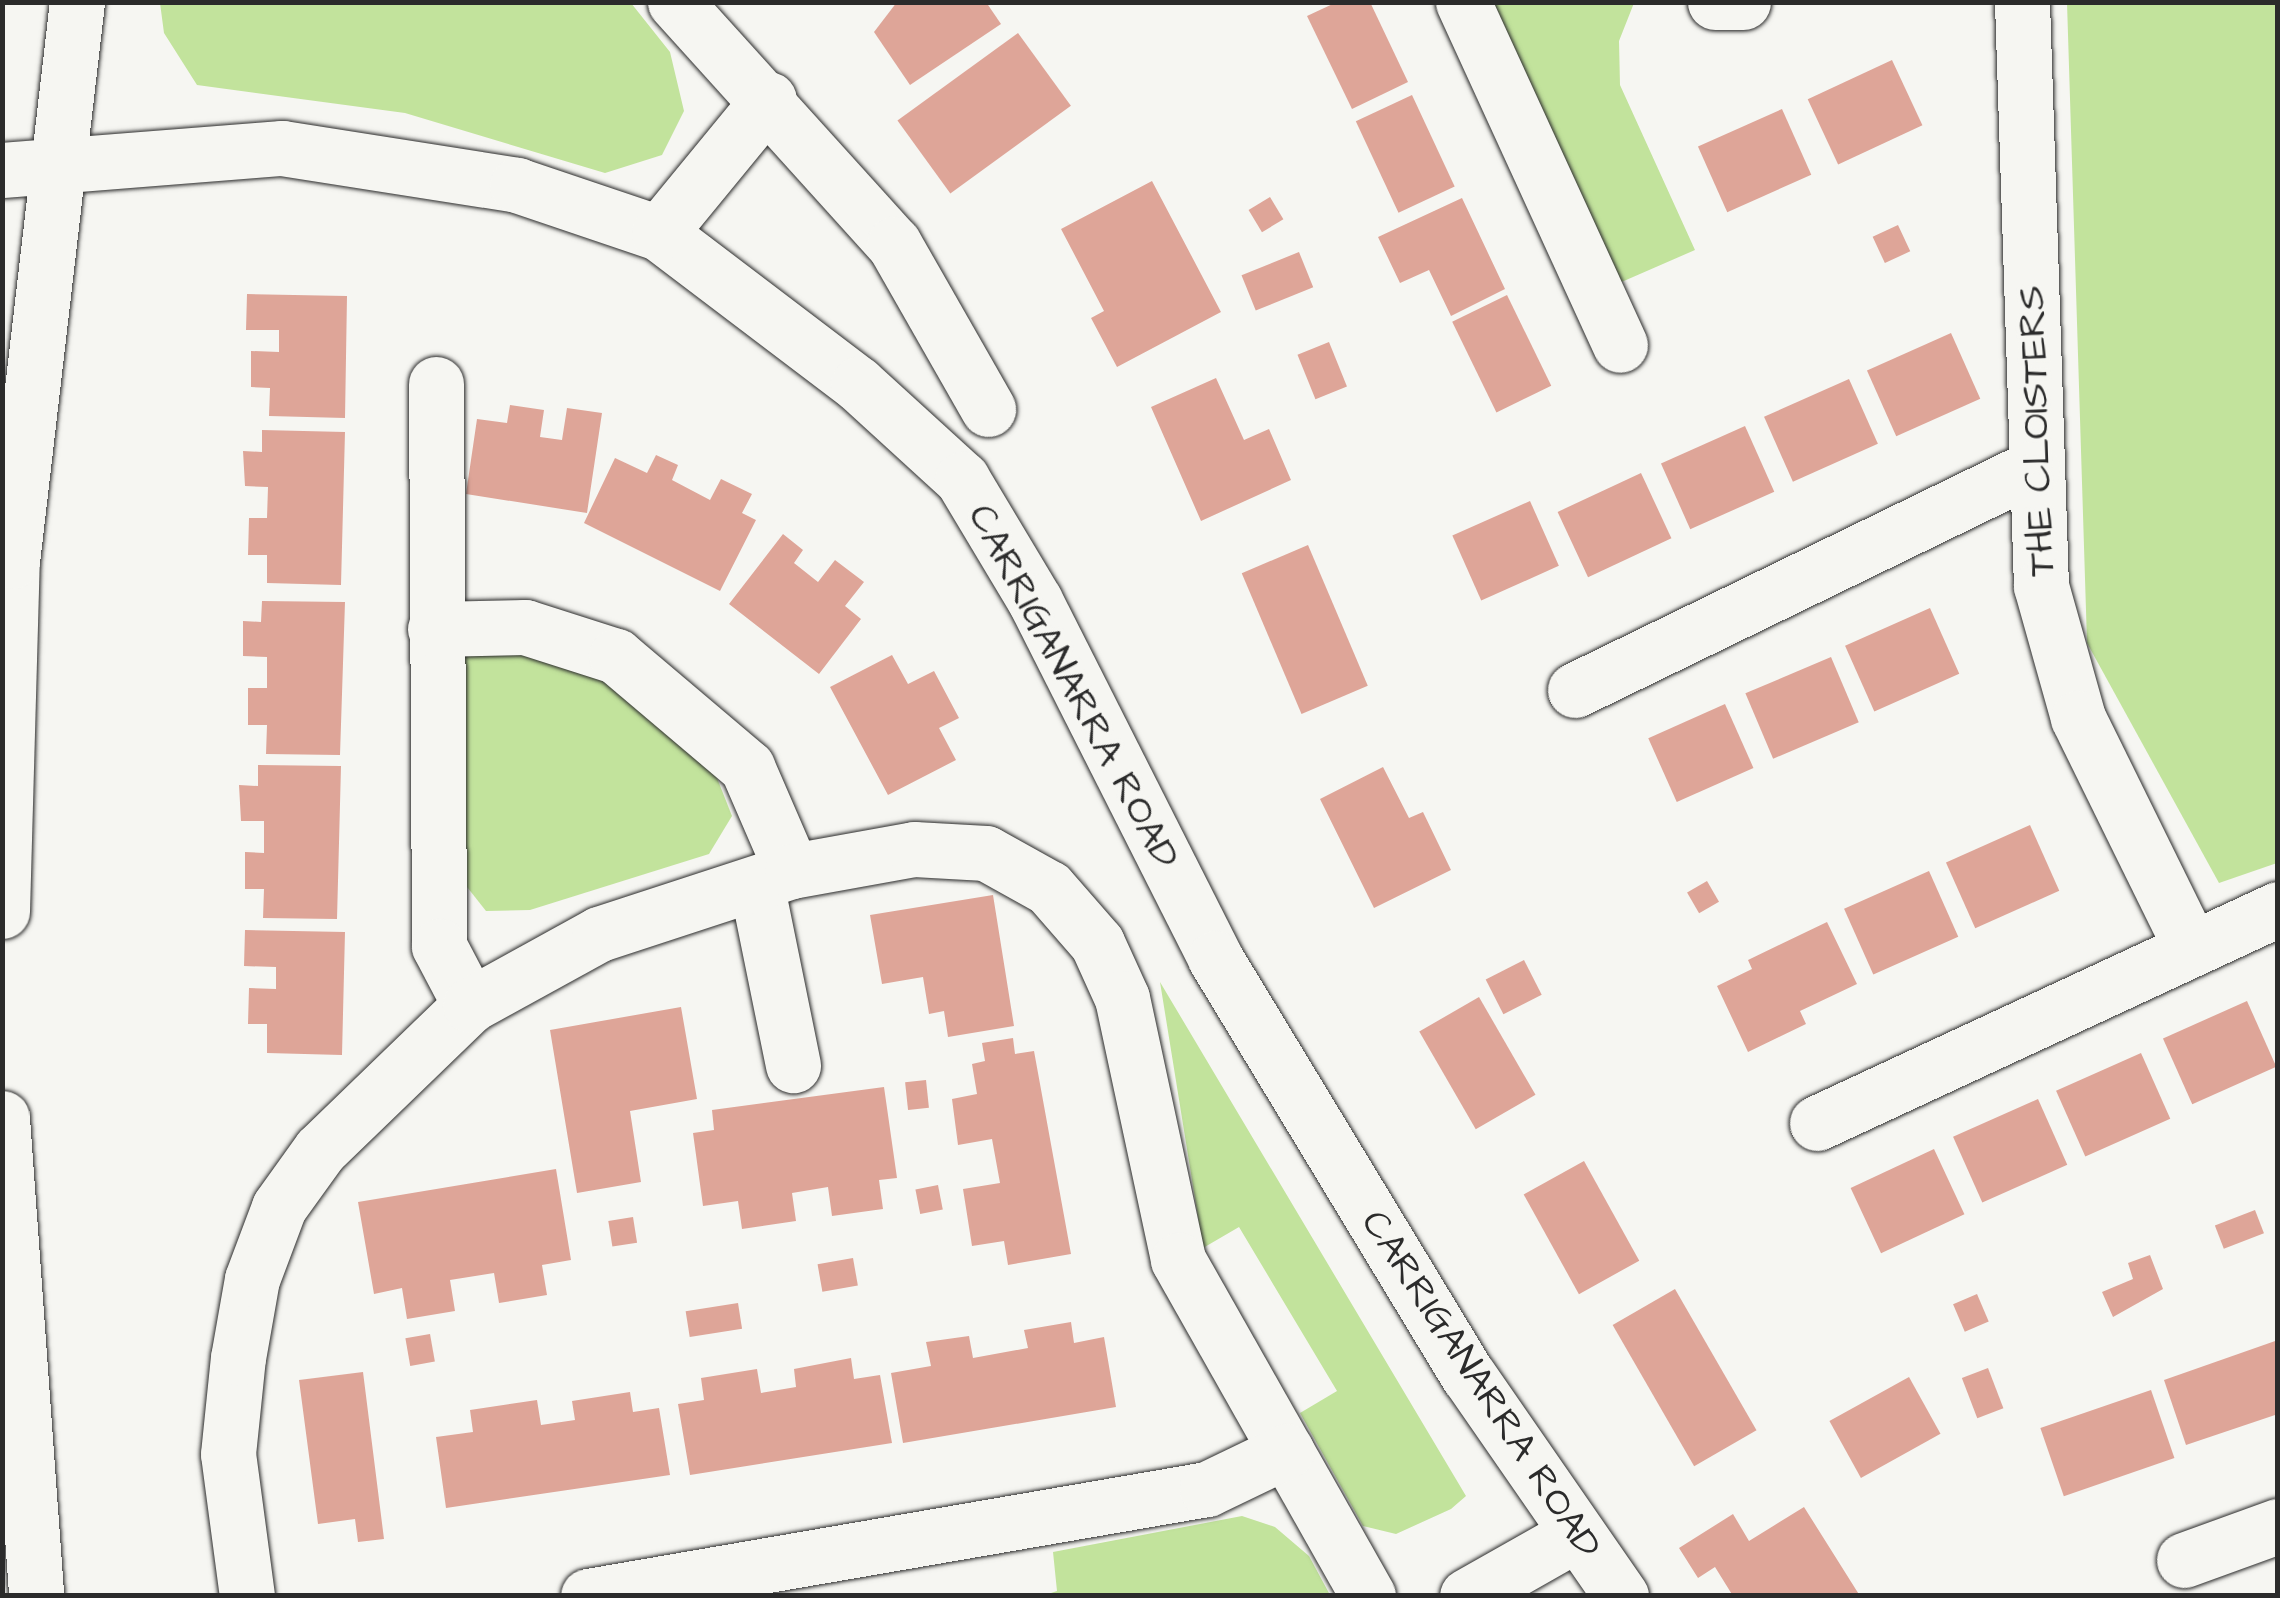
<!DOCTYPE html>
<html>
<head>
<meta charset="utf-8">
<style>
	body { margin:0 }
	#map { position:relative; width:2280px; height:1598px; overflow:hidden; background:#f6f6f2; font-family:"Architects Daughter",sans-serif }
	div>[style] { position:absolute }
	[style*='--x'] { left:calc(var(--x)*1px); top:calc(var(--y)*1px); width:calc(var(--w)*1px); rotate:calc(var(--a)*1deg) }
	.green>* { inset:0; background:#c2e39c }
	.building>* { inset:0; background:#dea598; transform-origin:0 0 }
	.roads { filter:drop-shadow(0 0 2px #2b2b2b) drop-shadow(0 0 2px #2b2b2b) }
	.minor>* { height:55px; margin:-27.5px; padding:0 27.5px; transform-origin:27.5px; border-radius:27.5px; background:#f6f6f2 }
	span { translate:-50% -50%; white-space:nowrap; text-align:center; line-height:1.15; -webkit-text-stroke:8px #f6f6f2; paint-order:stroke }
	.street-label { font-size:38px; color:#2b2b2b }
	.frame { position:absolute; inset:0; border:5px solid #2b2b2b; pointer-events:none }
</style>
</head>
<body>
<div id="map">
	<div class="green">
		<i style="clip-path:polygon(160px 3px,631px 3px,670px 52px,684px 111px,662px 155px,605px 173px,405px 113px,197px 85px,164px 33px)"></i>
		<i style="clip-path:polygon(1489px 3px,1634px 3px,1619px 41px,1620px 85px,1695px 250px,1617px 284px)"></i>
		<i style="clip-path:polygon(2067px 3px,2277px 3px,2277px 863px,2219px 883px,2087px 643px)"></i>
		<i style="clip-path:polygon(532px 644px,618px 683px,715px 773px,732px 816px,709px 854px,530px 910px,486px 911px,452px 868px,452px 655px)"></i>
		<i style="clip-path:polygon(1160px 982px,1466px 1496px,1451px 1509px,1396px 1534px,1363px 1526px,1300px 1413px,1337px 1391px,1239px 1227px,1203px 1248px)"></i>
		<i style="clip-path:polygon(1242px 1516px,1275px 1527px,1309px 1556px,1330px 1595px,1045px 1595px,1057px 1591px,1053px 1552px)"></i>
	</div>
	<div class="building">
		<i style="clip-path:polygon(897px 2px,986px 2px,1001px 24px,910px 85px,874px 32px)"></i>
		<i style="clip-path:polygon(1337px 2px,1370px 2px,1408px 82px,1352px 109px,1307px 16px)"></i>
		<i style="left:1018px;top:33px;width:90px;height:149px;rotate:54deg"></i>
		<i style="left:1892px;top:60px;width:72px;height:93px;rotate:65deg"></i>
		<i style="left:1412px;top:95px;width:101px;height:62px;rotate:65deg"></i>
		<i style="left:1782px;top:109px;width:72px;height:92px;rotate:66deg"></i>
		<i style="clip-path:polygon(1152px 181px,1221px 312px,1117px 367px,1091px 318px,1104px 311px,1061px 229px)"></i>
		<i style="left:1270px;top:197px;width:26px;height:25px;rotate:59deg"></i>
		<i style="clip-path:polygon(1462px 198px,1505px 289px,1451px 316px,1429px 270px,1400px 283px,1378px 237px)"></i>
		<i style="left:1898px;top:225px;width:29px;height:28px;rotate:65deg"></i>
		<i style="left:1299px;top:252px;width:38px;height:62px;rotate:68deg"></i>
		<i style="clip-path:polygon(247px 294px,347px 296px,345px 418px,269px 416px,270px 388px,251px 387px,251px 351px,279px 352px,279px 330px,246px 330px)"></i>
		<i style="left:1507px;top:295px;width:101px;height:61px;rotate:64deg"></i>
		<i style="left:1951px;top:333px;width:72px;height:92px;rotate:66deg"></i>
		<i style="left:1329px;top:342px;width:48px;height:34px;rotate:68deg"></i>
		<i style="clip-path:polygon(1216px 378px,1244px 440px,1269px 429px,1291px 480px,1201px 521px,1151px 407px)"></i>
		<i style="left:1849px;top:379px;width:71px;height:93px;rotate:66deg"></i>
		<i style="clip-path:polygon(510px 405px,544px 410px,540px 437px,562px 440px,567px 408px,602px 413px,587px 513px,466px 494px,477px 419px,507px 423px)"></i>
		<i style="left:1745px;top:426px;width:72px;height:92px;rotate:66deg"></i>
		<i style="clip-path:polygon(262px 430px,345px 432px,341px 585px,267px 583px,267px 555px,248px 555px,249px 518px,267px 518px,268px 487px,245px 486px,243px 451px,262px 452px)"></i>
		<i style="clip-path:polygon(656px 455px,678px 465px,672px 480px,710px 500px,721px 479px,752px 494px,742px 513px,756px 520px,720px 591px,584px 523px,615px 458px,647px 473px)"></i>
		<i style="left:1641px;top:473px;width:72px;height:92px;rotate:65deg"></i>
		<i style="left:1530px;top:501px;width:71px;height:85px;rotate:66deg"></i>
		<i style="clip-path:polygon(783px 534px,803px 550px,794px 563px,818px 582px,835px 560px,864px 582px,845px 606px,861px 619px,819px 674px,729px 604px)"></i>
		<i style="left:1308px;top:545px;width:153px;height:72px;rotate:67deg"></i>
		<i style="clip-path:polygon(262px 601px,345px 602px,340px 755px,266px 754px,267px 725px,248px 725px,248px 688px,267px 688px,267px 657px,243px 656px,243px 621px,261px 622px)"></i>
		<i style="left:1930px;top:608px;width:72px;height:93px;rotate:66deg"></i>
		<i style="clip-path:polygon(892px 655px,908px 684px,934px 671px,959px 718px,939px 728px,956px 760px,888px 795px,830px 687px)"></i>
		<i style="left:1831px;top:657px;width:71px;height:93px;rotate:67deg"></i>
		<i style="left:1725px;top:704px;width:70px;height:84px;rotate:66deg"></i>
		<i style="clip-path:polygon(258px 765px,341px 766px,337px 919px,263px 918px,264px 889px,245px 889px,245px 852px,264px 853px,264px 821px,241px 821px,239px 785px,258px 786px)"></i>
		<i style="clip-path:polygon(1383px 767px,1409px 818px,1423px 812px,1451px 870px,1374px 908px,1320px 799px)"></i>
		<i style="left:2030px;top:825px;width:72px;height:92px;rotate:66deg"></i>
		<i style="left:1929px;top:871px;width:72px;height:93px;rotate:66deg"></i>
		<i style="left:1707px;top:881px;width:24px;height:23px;rotate:60deg"></i>
		<i style="clip-path:polygon(993px 895px,1014px 1026px,948px 1037px,944px 1011px,929px 1014px,923px 977px,882px 984px,870px 915px)"></i>
		<i style="clip-path:polygon(1827px 922px,1857px 984px,1800px 1011px,1806px 1024px,1748px 1052px,1717px 986px,1752px 969px,1748px 960px)"></i>
		<i style="clip-path:polygon(245px 930px,345px 932px,342px 1055px,267px 1053px,267px 1024px,248px 1024px,249px 988px,276px 989px,276px 967px,244px 966px)"></i>
		<i style="left:1524px;top:960px;width:39px;height:43px;rotate:63deg"></i>
		<i style="left:1479px;top:997px;width:113px;height:69px;rotate:60deg"></i>
		<i style="left:2247px;top:1001px;width:72px;height:92px;rotate:66deg"></i>
		<i style="clip-path:polygon(681px 1007px,697px 1099px,630px 1111px,641px 1182px,577px 1193px,550px 1030px)"></i>
		<i style="clip-path:polygon(1013px 1038px,1015px 1054px,1034px 1051px,1071px 1254px,1008px 1265px,1004px 1241px,972px 1246px,963px 1189px,1000px 1183px,992px 1139px,958px 1145px,952px 1099px,977px 1094px,972px 1064px,985px 1061px,982px 1043px)"></i>
		<i style="left:2141px;top:1053px;width:72px;height:93px;rotate:66deg"></i>
		<i style="left:926px;top:1080px;width:28px;height:21px;rotate:84deg"></i>
		<i style="clip-path:polygon(884px 1087px,897px 1178px,879px 1180px,883px 1209px,832px 1216px,828px 1187px,792px 1193px,796px 1221px,742px 1229px,738px 1201px,703px 1206px,693px 1133px,714px 1130px,712px 1110px)"></i>
		<i style="left:2038px;top:1099px;width:72px;height:93px;rotate:66deg"></i>
		<i style="left:1934px;top:1149px;width:72px;height:92px;rotate:65deg"></i>
		<i style="left:1584px;top:1161px;width:114px;height:69px;rotate:61deg"></i>
		<i style="clip-path:polygon(556px 1169px,571px 1260px,542px 1265px,547px 1295px,499px 1303px,494px 1273px,450px 1280px,455px 1311px,407px 1319px,402px 1288px,374px 1294px,358px 1202px)"></i>
		<i style="left:938px;top:1185px;width:25px;height:23px;rotate:79deg"></i>
		<i style="left:2255px;top:1210px;width:25px;height:43px;rotate:69deg"></i>
		<i style="left:633px;top:1217px;width:26px;height:25px;rotate:81deg"></i>
		<i style="clip-path:polygon(2150px 1255px,2163px 1289px,2113px 1317px,2102px 1292px,2133px 1279px,2128px 1263px)"></i>
		<i style="left:853px;top:1258px;width:28px;height:36px;rotate:80deg"></i>
		<i style="left:1675px;top:1289px;width:163px;height:72px;rotate:60deg"></i>
		<i style="left:1977px;top:1294px;width:30px;height:26px;rotate:67deg"></i>
		<i style="left:738px;top:1303px;width:26px;height:53px;rotate:81deg"></i>
		<i style="clip-path:polygon(1071px 1322px,1074px 1343px,1104px 1337px,1116px 1407px,903px 1443px,891px 1373px,931px 1366px,926px 1342px,969px 1336px,973px 1358px,1028px 1348px,1024px 1330px)"></i>
		<i style="left:430px;top:1334px;width:28px;height:25px;rotate:80deg"></i>
		<i style="clip-path:polygon(2278px 1340px,2278px 1414px,2186px 1445px,2164px 1380px)"></i>
		<i style="clip-path:polygon(851px 1358px,854px 1379px,880px 1375px,892px 1443px,690px 1475px,678px 1404px,704px 1400px,701px 1378px,757px 1369px,761px 1393px,796px 1387px,794px 1369px)"></i>
		<i style="left:1988px;top:1368px;width:43px;height:28px;rotate:69deg"></i>
		<i style="clip-path:polygon(363px 1372px,384px 1539px,358px 1542px,355px 1519px,318px 1524px,299px 1380px)"></i>
		<i style="left:1909px;top:1377px;width:65px;height:91px;rotate:61deg"></i>
		<i style="left:2151px;top:1390px;width:72px;height:117px;rotate:71deg"></i>
		<i style="clip-path:polygon(630px 1392px,633px 1412px,659px 1408px,670px 1475px,446px 1508px,436px 1437px,473px 1432px,470px 1410px,537px 1400px,541px 1425px,575px 1420px,572px 1401px)"></i>
		<i style="clip-path:polygon(1804px 1507px,1860px 1596px,1733px 1596px,1715px 1567px,1698px 1578px,1679px 1548px,1733px 1514px,1749px 1541px)"></i>
	</div>
	<div class="roads">
		<div class="minor">
			<i style="--x:675;--y:2;--w:326;--a:47.9"></i>
			<i style="--x:894;--y:244;--w:190;--a:60.3"></i>
			<i style="--x:1463;--y:2;--w:377;--a:65.4"></i>
			<i style="--x:1715;--y:2;--w:28;--a:0"></i>
			<i style="--x:2022;--y:2;--w:584;--a:88.14"></i>
			<i style="--x:2041;--y:586;--w:137;--a:74.3"></i>
			<i style="--x:2078;--y:718;--w:256;--a:63.8"></i>
			<i style="--x:2;--y:170;--w:281;--a:-4.5"></i>
			<i style="--x:282;--y:148;--w:238;--a:8.9"></i>
			<i style="--x:517;--y:185;--w:150;--a:18.7"></i>
			<i style="--x:659;--y:233;--w:250;--a:37.2"></i>
			<i style="--x:858;--y:384;--w:141;--a:42.4"></i>
			<i style="--x:962;--y:479;--w:142;--a:59.1"></i>
			<i style="--x:1035;--y:601;--w:400;--a:63.2"></i>
			<i style="--x:1215;--y:958;--w:488;--a:58.8"></i>
			<i style="--x:1468;--y:1375;--w:269;--a:55.3"></i>
			<i style="--x:659;--y:233;--w:173;--a:-50.6"></i>
			<i style="--x:436;--y:384;--w:562;--a:89.69"></i>
			<i style="--x:439;--y:946;--w:67;--a:62.3"></i>
			<i style="--x:435;--y:629;--w:90;--a:-1.3"></i>
			<i style="--x:525;--y:627;--w:96;--a:17.7"></i>
			<i style="--x:616;--y:656;--w:172;--a:40.3"></i>
			<i style="--x:747;--y:767;--w:113;--a:66.6"></i>
			<i style="--x:1575;--y:690;--w:508;--a:-25.91"></i>
			<i style="--x:757;--y:888;--w:181;--a:78.5"></i>
			<i style="--x:2;--y:911;--w:350;--a:-88.4"></i>
			<i style="--x:12;--y:561;--w:563;--a:-83.37"></i>
			<i style="--x:2;--y:1118;--w:479;--a:85.9"></i>
			<i style="--x:1817;--y:1123;--w:508;--a:-24.9"></i>
			<i style="--x:2184;--y:1560;--w:100;--a:-19.9"></i>
			<i style="--x:247;--y:1596;--w:143;--a:-97.6"></i>
			<i style="--x:228;--y:1454;--w:97;--a:-84.1"></i>
			<i style="--x:238;--y:1358;--w:80;--a:-80"></i>
			<i style="--x:252;--y:1279;--w:77;--a:-69.4"></i>
			<i style="--x:279;--y:1207;--w:70;--a:-54.3"></i>
			<i style="--x:320;--y:1150;--w:209;--a:-44"></i>
			<i style="--x:470;--y:1005;--w:147;--a:-28.8"></i>
			<i style="--x:599;--y:934;--w:203;--a:-18.1"></i>
			<i style="--x:792;--y:871;--w:124;--a:-10.2"></i>
			<i style="--x:914;--y:849;--w:72;--a:3.2"></i>
			<i style="--x:986;--y:853;--w:72;--a:29.1"></i>
			<i style="--x:1049;--y:888;--w:73;--a:48.9"></i>
			<i style="--x:1097;--y:943;--w:60;--a:65.6"></i>
			<i style="--x:1122;--y:998;--w:268;--a:77.9"></i>
			<i style="--x:1178;--y:1260;--w:386;--a:60.5"></i>
			<i style="--x:588;--y:1596;--w:628;--a:-9.81"></i>
			<i style="--x:1207;--y:1489;--w:88;--a:-25.7"></i>
			<i style="--x:1467;--y:1596;--w:122;--a:-29.5"></i>
		</div>
	</div>
	<div class="street-label">
		<span style="left:2038px;top:431px;rotate:-92deg">THE CLOISTERS</span>
		<span style="left:1072px;top:687px;rotate:62deg">CARRIGANARRA ROAD</span>
		<span style="left:1480px;top:1385px;rotate:57deg">CARRIGANARRA ROAD</span>
	</div>
	<div class="frame"></div>
</div>
</body>
</html>
